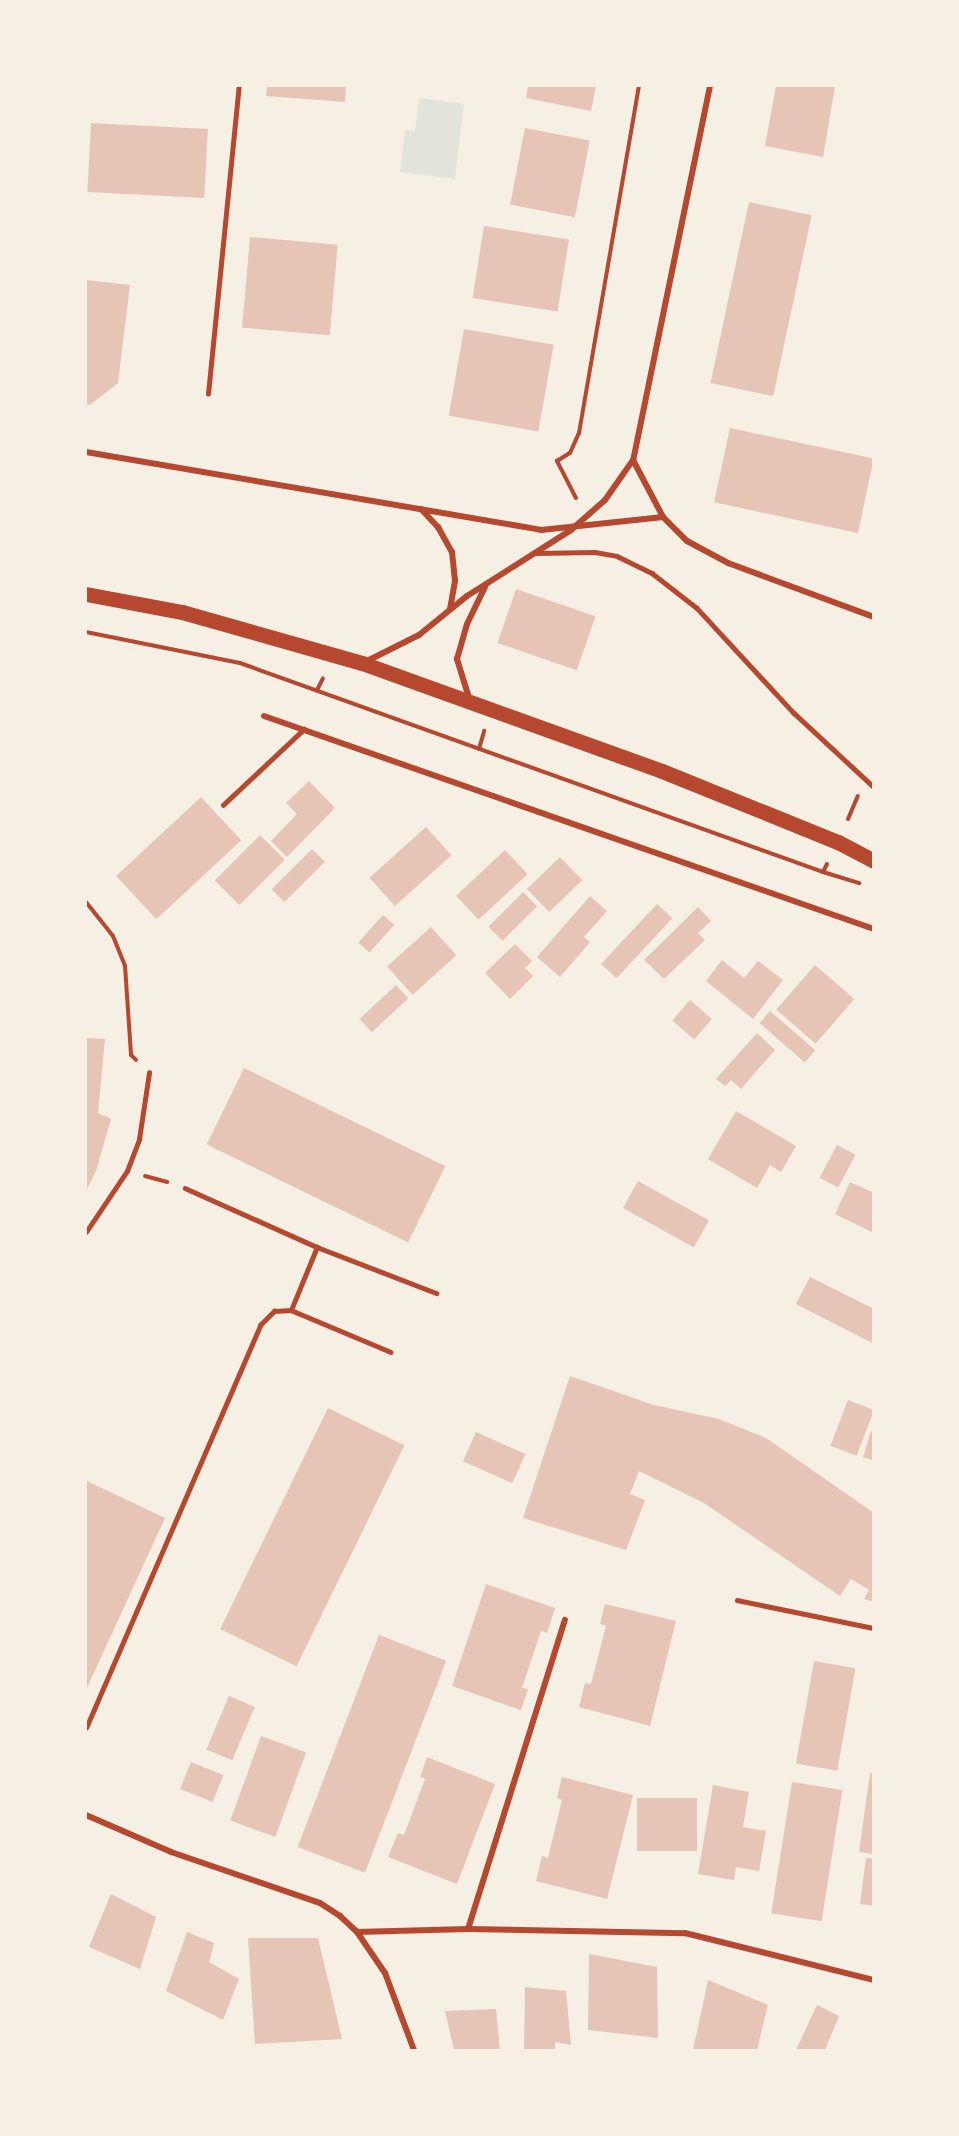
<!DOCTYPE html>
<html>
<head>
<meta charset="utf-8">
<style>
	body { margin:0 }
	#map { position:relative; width:959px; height:2136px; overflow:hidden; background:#f6efe4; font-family:Helvetica,sans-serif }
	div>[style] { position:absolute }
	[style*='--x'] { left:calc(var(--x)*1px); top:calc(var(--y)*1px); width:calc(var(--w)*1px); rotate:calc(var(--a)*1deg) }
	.green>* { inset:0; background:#e2e4dc }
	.building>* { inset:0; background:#e6c5b7; transform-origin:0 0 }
	.path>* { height:4px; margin:-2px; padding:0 2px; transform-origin:2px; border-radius:2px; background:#b5482f }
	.service>* { height:4.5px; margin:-2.25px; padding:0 2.25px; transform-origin:2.25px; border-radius:2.25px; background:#b5482f }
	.minor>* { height:6px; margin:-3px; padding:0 3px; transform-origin:3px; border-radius:3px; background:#b5482f }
	.primary>* { height:15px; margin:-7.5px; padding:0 7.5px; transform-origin:7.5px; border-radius:7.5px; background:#b5482f }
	span { translate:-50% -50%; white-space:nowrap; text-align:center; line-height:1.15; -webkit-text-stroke:6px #f6efe4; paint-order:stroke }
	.frame { position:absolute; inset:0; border:87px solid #f6efe4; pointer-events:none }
</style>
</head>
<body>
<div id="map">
	<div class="green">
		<i style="clip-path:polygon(419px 98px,464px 104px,455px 179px,400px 172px,405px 130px,415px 131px)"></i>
	</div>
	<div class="building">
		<i style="clip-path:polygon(267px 86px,346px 86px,345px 102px,266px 96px)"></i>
		<i style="clip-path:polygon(528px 86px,596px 86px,591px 111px,526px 98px)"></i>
		<i style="clip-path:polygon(776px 86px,835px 86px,823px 157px,765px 146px)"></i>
		<i style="left:91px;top:123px;width:117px;height:69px;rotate:3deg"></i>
		<i style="left:525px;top:128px;width:66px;height:78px;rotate:11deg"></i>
		<i style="left:749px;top:202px;width:64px;height:185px;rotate:12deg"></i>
		<i style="left:484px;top:226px;width:86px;height:73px;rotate:9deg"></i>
		<i style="left:250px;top:237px;width:88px;height:91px;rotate:5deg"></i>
		<i style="clip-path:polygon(86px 280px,130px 285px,118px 383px,90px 405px,86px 404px)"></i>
		<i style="left:464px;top:329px;width:91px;height:88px;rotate:10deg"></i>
		<i style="left:730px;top:428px;width:147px;height:76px;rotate:12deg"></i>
		<i style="left:516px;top:589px;width:84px;height:57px;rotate:19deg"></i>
		<i style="clip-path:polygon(309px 781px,335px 808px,287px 857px,271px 841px,297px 814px,286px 803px)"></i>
		<i style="left:201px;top:797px;width:59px;height:116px;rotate:47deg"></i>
		<i style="left:426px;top:827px;width:38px;height:76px;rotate:48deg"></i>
		<i style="left:260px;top:835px;width:35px;height:64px;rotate:45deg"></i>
		<i style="left:312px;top:849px;width:18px;height:57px;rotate:45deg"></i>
		<i style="left:505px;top:850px;width:33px;height:67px;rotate:47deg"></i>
		<i style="left:560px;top:857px;width:32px;height:46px;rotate:46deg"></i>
		<i style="left:523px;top:892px;width:20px;height:49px;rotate:45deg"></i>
		<i style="clip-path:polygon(590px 896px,607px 911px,584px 937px,590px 942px,560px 977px,537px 957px)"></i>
		<i style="left:657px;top:904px;width:21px;height:82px;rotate:43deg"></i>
		<i style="clip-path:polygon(698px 907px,711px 921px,698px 933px,705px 940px,664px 979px,644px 960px)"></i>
		<i style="left:383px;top:915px;width:15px;height:37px;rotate:42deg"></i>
		<i style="left:431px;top:927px;width:38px;height:59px;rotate:48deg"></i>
		<i style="clip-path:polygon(515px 944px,532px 961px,525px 968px,533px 976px,510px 999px,485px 973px)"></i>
		<i style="clip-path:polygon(722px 960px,744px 978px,758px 961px,783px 980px,753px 1019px,706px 981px)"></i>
		<i style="left:815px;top:965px;width:52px;height:59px;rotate:41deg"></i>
		<i style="left:396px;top:985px;width:18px;height:50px;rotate:47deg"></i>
		<i style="left:690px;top:1000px;width:29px;height:27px;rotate:41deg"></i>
		<i style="left:770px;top:1011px;width:60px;height:16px;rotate:41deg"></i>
		<i style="clip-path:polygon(757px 1033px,775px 1050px,741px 1089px,731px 1080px,725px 1086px,716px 1079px)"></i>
		<i style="clip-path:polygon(86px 1038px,105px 1039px,98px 1113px,111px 1119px,96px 1171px,86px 1191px)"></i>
		<i style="left:244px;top:1068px;width:224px;height:85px;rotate:26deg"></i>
		<i style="clip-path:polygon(736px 1111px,796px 1146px,781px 1172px,770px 1165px,757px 1188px,708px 1159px)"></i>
		<i style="left:837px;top:1145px;width:21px;height:37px;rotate:28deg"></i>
		<i style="left:638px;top:1181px;width:81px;height:31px;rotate:29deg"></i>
		<i style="clip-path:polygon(850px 1182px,874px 1193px,874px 1233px,835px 1214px)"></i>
		<i style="clip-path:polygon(810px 1277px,874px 1309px,874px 1344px,796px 1304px)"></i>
		<i style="clip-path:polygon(570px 1376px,654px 1405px,719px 1419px,766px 1438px,874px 1513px,874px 1602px,864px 1599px,869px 1590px,851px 1579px,840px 1596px,704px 1503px,639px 1471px,630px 1494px,645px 1500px,626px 1550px,523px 1518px)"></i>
		<i style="left:848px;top:1400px;width:28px;height:49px;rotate:21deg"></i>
		<i style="left:328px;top:1408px;width:85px;height:246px;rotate:26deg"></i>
		<i style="clip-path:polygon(871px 1431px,874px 1432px,874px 1461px,863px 1457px)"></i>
		<i style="left:476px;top:1432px;width:54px;height:32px;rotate:24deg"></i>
		<i style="clip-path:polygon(87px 1481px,165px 1518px,86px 1690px,86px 1483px)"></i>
		<i style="clip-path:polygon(486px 1584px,555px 1608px,547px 1633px,541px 1631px,522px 1688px,528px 1689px,521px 1710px,452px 1686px)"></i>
		<i style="clip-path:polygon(605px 1604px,676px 1621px,650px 1726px,579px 1707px,585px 1683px,591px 1684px,606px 1626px,600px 1624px)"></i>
		<i style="left:379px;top:1635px;width:72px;height:227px;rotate:21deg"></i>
		<i style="left:814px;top:1661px;width:42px;height:104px;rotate:10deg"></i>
		<i style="left:229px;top:1696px;width:28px;height:58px;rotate:23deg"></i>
		<i style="left:261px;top:1736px;width:48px;height:90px;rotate:20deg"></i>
		<i style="clip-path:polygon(427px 1757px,495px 1784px,457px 1884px,388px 1857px,398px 1833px,404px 1835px,425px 1779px,420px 1777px)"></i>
		<i style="left:191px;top:1762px;width:35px;height:29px;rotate:22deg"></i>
		<i style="clip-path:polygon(870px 1773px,874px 1773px,874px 1854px,859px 1852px)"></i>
		<i style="clip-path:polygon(562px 1777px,633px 1795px,607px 1899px,536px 1881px,542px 1856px,548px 1858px,562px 1800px,557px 1798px)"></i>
		<i style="left:792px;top:1782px;width:51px;height:133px;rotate:9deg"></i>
		<i style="clip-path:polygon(713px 1785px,749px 1792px,743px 1827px,766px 1831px,759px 1871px,736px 1867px,734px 1880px,698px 1874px)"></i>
		<i style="left:637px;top:1798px;width:60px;height:53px"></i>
		<i style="clip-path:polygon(866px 1858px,874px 1859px,874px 1906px,860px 1904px)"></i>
		<i style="clip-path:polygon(111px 1894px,156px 1917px,140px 1969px,89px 1947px)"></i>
		<i style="clip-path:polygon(187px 1932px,214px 1943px,209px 1962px,239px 1979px,223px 2020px,166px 1991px)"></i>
		<i style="clip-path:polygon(248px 1938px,318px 1938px,342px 2039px,255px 2044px)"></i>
		<i style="clip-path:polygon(589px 1954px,657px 1967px,658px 2038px,588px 2030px)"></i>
		<i style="clip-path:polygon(708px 1980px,768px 2005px,757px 2050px,693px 2050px)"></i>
		<i style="clip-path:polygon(525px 1987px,566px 1991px,571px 2045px,555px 2042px,555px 2050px,524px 2050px)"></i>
		<i style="clip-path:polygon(817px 2005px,839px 2016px,825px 2050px,796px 2050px)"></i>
		<i style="clip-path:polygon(496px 2009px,500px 2050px,454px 2050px,445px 2011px)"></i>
	</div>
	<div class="path">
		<i style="--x:576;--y:498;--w:42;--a:-117.2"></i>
		<i style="--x:557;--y:461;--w:15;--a:-32"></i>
		<i style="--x:570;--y:453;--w:22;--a:-66"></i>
		<i style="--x:579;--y:433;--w:352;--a:-80.2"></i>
		<i style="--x:86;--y:632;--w:157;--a:11.4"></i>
		<i style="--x:240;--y:663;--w:619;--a:19.72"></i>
		<i style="--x:317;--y:690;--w:13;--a:-63"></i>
		<i style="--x:479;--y:749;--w:19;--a:-74"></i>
		<i style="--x:848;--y:819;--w:25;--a:-67"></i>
		<i style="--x:827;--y:864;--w:9;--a:117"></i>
		<i style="--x:823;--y:872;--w:38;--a:17"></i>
		<i style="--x:86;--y:902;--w:43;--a:51.5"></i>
		<i style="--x:113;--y:936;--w:32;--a:68"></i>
		<i style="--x:125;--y:966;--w:89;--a:86.1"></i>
		<i style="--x:131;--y:1055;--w:7;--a:45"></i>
		<i style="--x:145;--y:1176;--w:23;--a:15"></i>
	</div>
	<div class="service">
		<i style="--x:208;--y:394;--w:310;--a:-84.3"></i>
		<i style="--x:536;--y:553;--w:59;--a:-1"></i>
		<i style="--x:595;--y:552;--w:22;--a:10"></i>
		<i style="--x:617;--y:556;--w:39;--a:26"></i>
		<i style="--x:652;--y:573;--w:57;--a:37.9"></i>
		<i style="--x:697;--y:608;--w:143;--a:47.3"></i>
		<i style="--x:794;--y:713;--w:109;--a:42.8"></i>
		<i style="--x:223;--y:805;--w:111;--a:-43.2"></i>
		<i style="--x:185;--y:1188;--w:145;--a:24.1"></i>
		<i style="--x:86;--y:1232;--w:73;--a:-56.1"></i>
		<i style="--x:127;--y:1171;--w:34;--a:-69"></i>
		<i style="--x:139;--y:1139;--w:67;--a:-81.4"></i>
		<i style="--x:291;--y:1310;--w:68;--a:-67.6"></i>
		<i style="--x:317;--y:1247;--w:128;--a:21.1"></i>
		<i style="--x:737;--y:1600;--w:140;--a:11.6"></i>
		<i style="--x:86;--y:1728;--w:439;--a:-66.6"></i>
		<i style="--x:260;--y:1325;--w:20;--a:-45"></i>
		<i style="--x:274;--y:1311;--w:17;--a:-3"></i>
		<i style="--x:291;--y:1310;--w:108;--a:22.8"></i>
	</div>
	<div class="minor">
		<i style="--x:710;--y:86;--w:382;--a:101.6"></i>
		<i style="--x:633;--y:460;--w:64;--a:62.2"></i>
		<i style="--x:663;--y:517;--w:34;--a:45"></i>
		<i style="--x:687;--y:541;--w:47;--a:28.2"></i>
		<i style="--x:728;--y:563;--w:156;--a:20.3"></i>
		<i style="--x:86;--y:452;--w:462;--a:9.7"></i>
		<i style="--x:541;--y:530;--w:123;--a:-6.1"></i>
		<i style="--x:421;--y:509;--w:25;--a:47"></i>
		<i style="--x:438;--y:527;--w:29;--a:61"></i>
		<i style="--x:452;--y:552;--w:29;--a:84"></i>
		<i style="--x:455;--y:581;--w:28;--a:100"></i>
		<i style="--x:367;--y:661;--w:58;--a:-26.6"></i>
		<i style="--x:419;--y:635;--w:62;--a:-39.1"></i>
		<i style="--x:467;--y:596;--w:123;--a:-32.4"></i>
		<i style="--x:571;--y:530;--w:45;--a:-41.4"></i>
		<i style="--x:605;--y:500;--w:49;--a:-55"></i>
		<i style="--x:469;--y:698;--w:41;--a:-107.1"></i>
		<i style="--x:457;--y:659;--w:36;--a:-74"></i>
		<i style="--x:467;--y:624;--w:41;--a:-64.1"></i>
		<i style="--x:264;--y:716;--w:646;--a:19.25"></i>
		<i style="--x:86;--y:1815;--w:93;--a:23.5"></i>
		<i style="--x:171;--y:1852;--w:157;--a:18.9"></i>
		<i style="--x:320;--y:1903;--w:24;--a:33"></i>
		<i style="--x:340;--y:1916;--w:23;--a:43"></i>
		<i style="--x:357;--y:1932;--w:50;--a:55.7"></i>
		<i style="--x:385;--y:1973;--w:82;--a:69.4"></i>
		<i style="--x:468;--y:1929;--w:324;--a:-72.6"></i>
		<i style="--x:357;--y:1932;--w:111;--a:-1.5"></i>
		<i style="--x:468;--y:1929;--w:217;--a:1.1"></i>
		<i style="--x:685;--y:1933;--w:195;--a:14"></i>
	</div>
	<div class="primary">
		<i style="--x:86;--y:594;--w:98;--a:10.6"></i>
		<i style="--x:182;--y:612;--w:187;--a:15.8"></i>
		<i style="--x:362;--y:663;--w:319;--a:19.8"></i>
		<i style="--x:662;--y:771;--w:190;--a:22"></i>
		<i style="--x:838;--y:842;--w:41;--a:27.8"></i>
	</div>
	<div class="frame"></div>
</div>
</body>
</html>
